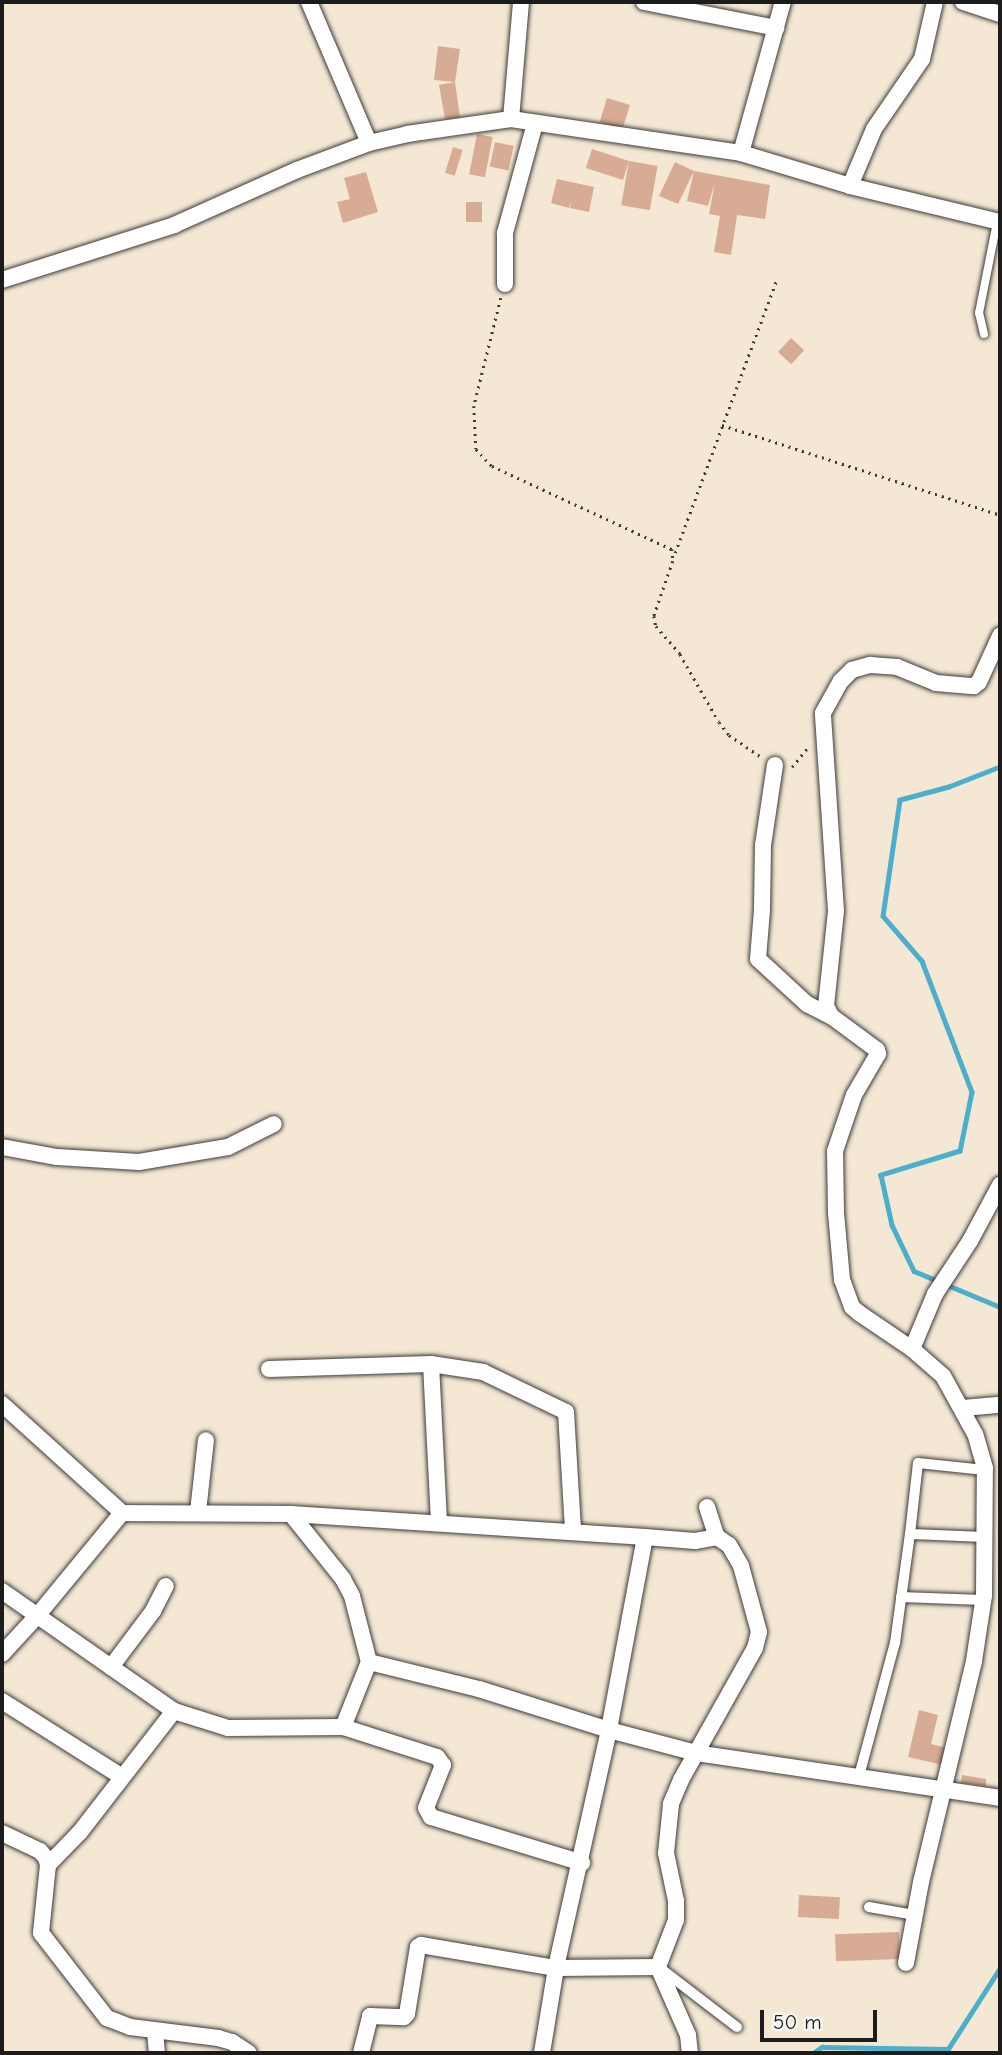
<!DOCTYPE html>
<html>
<head>
<meta charset="utf-8">
<style>
	body { margin:0 }
	#map { position:relative; width:1002px; height:2055px; overflow:hidden; background:#f4e7d4; font-family:"Comic Neue",sans-serif }
	div>[style] { position:absolute }
	[style*='--x'] { left:calc(var(--x)*1px); top:calc(var(--y)*1px); width:calc(var(--w)*1px); rotate:calc(var(--a)*1deg) }
	.stream>* { height:4.5px; margin:-2.25px; padding:0 2.25px; transform-origin:2.25px; border-radius:2.25px; background:#4baeca }
	.building>* { inset:0; background:#d7ab94; transform-origin:0 0 }
	.path>* { height:2.5px; margin-top:-1.25px; transform-origin:0; background:repeating-linear-gradient(90deg,#3c3a38 0 2px,transparent 0 7px) }
	.roads { filter:drop-shadow(0 0 2px #3c3a38) drop-shadow(0 0 2px #3c3a38) }
	.service>* { height:8px; margin:-4px; padding:0 4px; transform-origin:4px; border-radius:4px; background:#fff }
	.pedestrian>* { height:10px; margin:-5px; padding:0 5px; transform-origin:5px; border-radius:5px; background:#fff }
	.minor>* { height:16px; margin:-8px; padding:0 8px; transform-origin:8px; border-radius:8px; background:#fff }
	span { translate:-50% -50%; white-space:nowrap; text-align:center; line-height:1.15; -webkit-text-stroke:6px #f6f6f2; paint-order:stroke }
	.frame { position:absolute; inset:0; border:4px solid #1c1c1c; pointer-events:none }
	.scale { position:absolute; left:760px; top:2010px; width:117px; height:32px; box-sizing:border-box; border:4px solid #1c1c1c; border-top:0; padding-left:9px; font-size:21px; line-height:24px; white-space:nowrap; color:#1c1c1c; -webkit-text-stroke:5px #f6f6f2; paint-order:stroke }
</style>
</head>
<body>
<div id="map">
	<div class="stream">
		<i style="--x:1000;--y:767;--w:55;--a:158.6"></i>
		<i style="--x:949;--y:787;--w:51;--a:165.1"></i>
		<i style="--x:900;--y:800;--w:117;--a:98.3"></i>
		<i style="--x:883;--y:916;--w:60;--a:49.1"></i>
		<i style="--x:922;--y:961;--w:140;--a:69.1"></i>
		<i style="--x:972;--y:1092;--w:60;--a:101.5"></i>
		<i style="--x:960;--y:1151;--w:83;--a:163.1"></i>
		<i style="--x:881;--y:1175;--w:51;--a:77.6"></i>
		<i style="--x:892;--y:1225;--w:51;--a:64.4"></i>
		<i style="--x:914;--y:1271;--w:93;--a:22.7"></i>
		<i style="--x:813;--y:2053;--w:11;--a:-34"></i>
		<i style="--x:822;--y:2047;--w:126;--a:0.9"></i>
		<i style="--x:948;--y:2049;--w:96;--a:-57.3"></i>
	</div>
	<div class="building">
		<i style="clip-path:polygon(438px 46px,460px 49px,455px 82px,460px 117px,445px 119px,439px 85px,455px 82px,434px 80px)"></i>
		<i style="left:607px;top:98px;width:24px;height:25px;rotate:17deg"></i>
		<i style="left:477px;top:134px;width:16px;height:41px;rotate:11deg"></i>
		<i style="left:495px;top:142px;width:19px;height:25px;rotate:12deg"></i>
		<i style="left:453px;top:147px;width:10px;height:27px;rotate:17deg"></i>
		<i style="left:592px;top:149px;width:39px;height:20px;rotate:18deg"></i>
		<i style="left:629px;top:161px;width:29px;height:45px;rotate:10deg"></i>
		<i style="clip-path:polygon(675px 162px,694px 171px,770px 185px,765px 219px,737px 215px,731px 255px,714px 252px,720px 216px,709px 214px,715px 182px,708px 206px,687px 201px,694px 171px,678px 204px,659px 196px)"></i>
		<i style="clip-path:polygon(366px 172px,378px 212px,343px 223px,337px 202px,350px 199px,344px 178px)"></i>
		<i style="clip-path:polygon(557px 179px,594px 187px,589px 212px,570px 208px,571px 201px,569px 208px,551px 203px)"></i>
		<i style="left:466px;top:202px;width:16px;height:20px"></i>
		<i style="left:791px;top:338px;width:18px;height:19px;rotate:43deg"></i>
		<i style="clip-path:polygon(919px 1710px,938px 1715px,931px 1744px,947px 1748px,943px 1765px,908px 1757px)"></i>
		<i style="clip-path:polygon(962px 1775px,986px 1779px,986px 1786px,961px 1783px)"></i>
		<i style="left:799px;top:1895px;width:41px;height:22px;rotate:3deg"></i>
		<i style="left:899px;top:1932px;width:27px;height:64px;rotate:88deg"></i>
	</div>
	<div class="path">
		<i style="--x:501;--y:298;--w:111;--a:104"></i>
		<i style="--x:474;--y:406;--w:43;--a:87.3"></i>
		<i style="--x:476;--y:449;--w:23;--a:47"></i>
		<i style="--x:492;--y:466;--w:198;--a:24.8"></i>
		<i style="--x:672;--y:549;--w:12;--a:85"></i>
		<i style="--x:673;--y:561;--w:58;--a:109.1"></i>
		<i style="--x:654;--y:616;--w:10;--a:79"></i>
		<i style="--x:656;--y:626;--w:37;--a:49"></i>
		<i style="--x:680;--y:654;--w:78;--a:60.2"></i>
		<i style="--x:719;--y:722;--w:16;--a:52"></i>
		<i style="--x:729;--y:735;--w:41;--a:34.1"></i>
		<i style="--x:722;--y:425;--w:292;--a:17.9"></i>
		<i style="--x:675;--y:553;--w:293;--a:-69.6"></i>
		<i style="--x:792;--y:767;--w:27;--a:-51"></i>
	</div>
	<div class="roads">
		<div class="service">
			<i style="--x:984;--y:334;--w:22;--a:-103"></i>
			<i style="--x:979;--y:313;--w:93;--a:-78.8"></i>
		</div>
		<div class="pedestrian">
			<i style="--x:910;--y:1534;--w:71;--a:-83.6"></i>
			<i style="--x:918;--y:1463;--w:67;--a:6"></i>
			<i style="--x:901;--y:1597;--w:82;--a:2.1"></i>
			<i style="--x:859;--y:1776;--w:138;--a:-74.9"></i>
			<i style="--x:895;--y:1643;--w:110;--a:-82.2"></i>
			<i style="--x:910;--y:1534;--w:76;--a:2.3"></i>
			<i style="--x:869;--y:1907;--w:47;--a:9.9"></i>
			<i style="--x:660;--y:1968;--w:97;--a:37.5"></i>
		</div>
		<div class="minor">
			<i style="--x:309;--y:2;--w:153;--a:66.9"></i>
			<i style="--x:644;--y:2;--w:135;--a:11.1"></i>
			<i style="--x:963;--y:2;--w:39;--a:18"></i>
			<i style="--x:511;--y:119;--w:117;--a:-85.1"></i>
			<i style="--x:741;--y:153;--w:157;--a:-74.5"></i>
			<i style="--x:850;--y:186;--w:62;--a:-67.2"></i>
			<i style="--x:874;--y:129;--w:85;--a:-55.6"></i>
			<i style="--x:922;--y:59;--w:58;--a:-77.2"></i>
			<i style="--x:2;--y:280;--w:181;--a:-17.7"></i>
			<i style="--x:174;--y:225;--w:135;--a:-24.1"></i>
			<i style="--x:297;--y:170;--w:77;--a:-20.6"></i>
			<i style="--x:369;--y:143;--w:39;--a:-13"></i>
			<i style="--x:407;--y:134;--w:105;--a:-8.2"></i>
			<i style="--x:511;--y:119;--w:232;--a:8.4"></i>
			<i style="--x:741;--y:153;--w:114;--a:16.8"></i>
			<i style="--x:850;--y:186;--w:154;--a:13.5"></i>
			<i style="--x:505;--y:284;--w:51;--a:-90"></i>
			<i style="--x:505;--y:233;--w:114;--a:-74.7"></i>
			<i style="--x:775;--y:765;--w:81;--a:98.5"></i>
			<i style="--x:763;--y:845;--w:65;--a:90.9"></i>
			<i style="--x:762;--y:910;--w:49;--a:94.7"></i>
			<i style="--x:758;--y:959;--w:67;--a:42.6"></i>
			<i style="--x:807;--y:1004;--w:27;--a:27"></i>
			<i style="--x:2;--y:1147;--w:56;--a:10.3"></i>
			<i style="--x:57;--y:1157;--w:82;--a:3.5"></i>
			<i style="--x:139;--y:1162;--w:90;--a:-9.6"></i>
			<i style="--x:228;--y:1147;--w:51;--a:-26.6"></i>
			<i style="--x:912;--y:1349;--w:60;--a:-67.3"></i>
			<i style="--x:935;--y:1294;--w:64;--a:-56.6"></i>
			<i style="--x:970;--y:1241;--w:64;--a:-61.8"></i>
			<i style="--x:269;--y:1369;--w:162;--a:-1.8"></i>
			<i style="--x:2;--y:1404;--w:162;--a:42.2"></i>
			<i style="--x:122;--y:1513;--w:169;--a:0.3"></i>
			<i style="--x:291;--y:1514;--w:83;--a:51.3"></i>
			<i style="--x:343;--y:1579;--w:19;--a:62"></i>
			<i style="--x:352;--y:1596;--w:68;--a:75.6"></i>
			<i style="--x:369;--y:1662;--w:113;--a:13.8"></i>
			<i style="--x:479;--y:1689;--w:136;--a:17.5"></i>
			<i style="--x:609;--y:1730;--w:90;--a:14.8"></i>
			<i style="--x:696;--y:1753;--w:307;--a:8.4"></i>
			<i style="--x:963;--y:1408;--w:37;--a:-5"></i>
			<i style="--x:707;--y:1507;--w:32;--a:72"></i>
			<i style="--x:198;--y:1512;--w:72;--a:-83.7"></i>
			<i style="--x:291;--y:1514;--w:355;--a:3.7"></i>
			<i style="--x:645;--y:1537;--w:196;--a:100.6"></i>
			<i style="--x:609;--y:1730;--w:244;--a:102.6"></i>
			<i style="--x:556;--y:1968;--w:86;--a:99.4"></i>
			<i style="--x:439;--y:1522;--w:158;--a:-92.9"></i>
			<i style="--x:431;--y:1364;--w:53;--a:8.7"></i>
			<i style="--x:483;--y:1372;--w:92;--a:25.7"></i>
			<i style="--x:566;--y:1412;--w:119;--a:86.6"></i>
			<i style="--x:645;--y:1537;--w:50;--a:4.6"></i>
			<i style="--x:695;--y:1541;--w:22;--a:-10"></i>
			<i style="--x:717;--y:1537;--w:14;--a:34"></i>
			<i style="--x:729;--y:1545;--w:24;--a:60"></i>
			<i style="--x:741;--y:1566;--w:68;--a:74.7"></i>
			<i style="--x:759;--y:1632;--w:16;--a:104"></i>
			<i style="--x:755;--y:1648;--w:151;--a:119.3"></i>
			<i style="--x:681;--y:1780;--w:26;--a:113"></i>
			<i style="--x:671;--y:1804;--w:49;--a:95.8"></i>
			<i style="--x:666;--y:1853;--w:49;--a:78.2"></i>
			<i style="--x:676;--y:1901;--w:19;--a:90"></i>
			<i style="--x:676;--y:1920;--w:50;--a:111"></i>
			<i style="--x:658;--y:1967;--w:74;--a:66.2"></i>
			<i style="--x:688;--y:2035;--w:18;--a:84"></i>
			<i style="--x:2;--y:1591;--w:210;--a:34.9"></i>
			<i style="--x:174;--y:1711;--w:57;--a:17.5"></i>
			<i style="--x:228;--y:1728;--w:115;--a:-0.5"></i>
			<i style="--x:343;--y:1727;--w:99;--a:17.7"></i>
			<i style="--x:437;--y:1757;--w:10;--a:53"></i>
			<i style="--x:443;--y:1765;--w:46;--a:111.6"></i>
			<i style="--x:426;--y:1808;--w:10;--a:61"></i>
			<i style="--x:431;--y:1817;--w:158;--a:16.9"></i>
			<i style="--x:2;--y:1654;--w:52;--a:-47.4"></i>
			<i style="--x:37;--y:1616;--w:134;--a:-50.5"></i>
			<i style="--x:111;--y:1667;--w:70;--a:-53.1"></i>
			<i style="--x:153;--y:1611;--w:28;--a:-63"></i>
			<i style="--x:2;--y:1701;--w:142;--a:32.3"></i>
			<i style="--x:343;--y:1727;--w:70;--a:-68.2"></i>
			<i style="--x:2;--y:1833;--w:42;--a:25.3"></i>
			<i style="--x:40;--y:1851;--w:9;--a:49"></i>
			<i style="--x:46;--y:1858;--w:7;--a:74"></i>
			<i style="--x:48;--y:1865;--w:68;--a:95.9"></i>
			<i style="--x:41;--y:1933;--w:108;--a:52.2"></i>
			<i style="--x:107;--y:2018;--w:25;--a:21"></i>
			<i style="--x:130;--y:2027;--w:89;--a:7.1"></i>
			<i style="--x:218;--y:2038;--w:15;--a:16"></i>
			<i style="--x:232;--y:2042;--w:20;--a:33"></i>
			<i style="--x:48;--y:1865;--w:46;--a:-45.9"></i>
			<i style="--x:80;--y:1832;--w:153;--a:-52.2"></i>
			<i style="--x:906;--y:1963;--w:82;--a:-79.5"></i>
			<i style="--x:921;--y:1882;--w:227;--a:-76.5"></i>
			<i style="--x:974;--y:1661;--w:66;--a:-81.3"></i>
			<i style="--x:984;--y:1596;--w:128;--a:-89.6"></i>
			<i style="--x:985;--y:1468;--w:35;--a:-106"></i>
			<i style="--x:975;--y:1434;--w:66;--a:-118.9"></i>
			<i style="--x:943;--y:1376;--w:41;--a:-138.9"></i>
			<i style="--x:912;--y:1349;--w:64;--a:-145.8"></i>
			<i style="--x:859;--y:1313;--w:9;--a:-139"></i>
			<i style="--x:852;--y:1307;--w:29;--a:-110"></i>
			<i style="--x:842;--y:1280;--w:67;--a:-95.1"></i>
			<i style="--x:836;--y:1213;--w:62;--a:-90.9"></i>
			<i style="--x:835;--y:1151;--w:59;--a:-71.3"></i>
			<i style="--x:854;--y:1095;--w:48;--a:-59.7"></i>
			<i style="--x:878;--y:1054;--w:4;--a:-104"></i>
			<i style="--x:877;--y:1050;--w:57;--a:-143.5"></i>
			<i style="--x:831;--y:1016;--w:11;--a:-117"></i>
			<i style="--x:826;--y:1006;--w:96;--a:-84"></i>
			<i style="--x:836;--y:911;--w:198;--a:-93.8"></i>
			<i style="--x:823;--y:713;--w:37;--a:-61"></i>
			<i style="--x:841;--y:681;--w:16;--a:-45"></i>
			<i style="--x:852;--y:670;--w:19;--a:-16"></i>
			<i style="--x:870;--y:665;--w:27;--a:4"></i>
			<i style="--x:897;--y:667;--w:42;--a:22.3"></i>
			<i style="--x:936;--y:683;--w:38;--a:5"></i>
			<i style="--x:974;--y:686;--w:6;--a:-39"></i>
			<i style="--x:979;--y:682;--w:51;--a:-65.5"></i>
			<i style="--x:155;--y:2031;--w:22;--a:85"></i>
			<i style="--x:361;--y:2053;--w:38;--a:-76"></i>
			<i style="--x:370;--y:2016;--w:34;--a:2"></i>
			<i style="--x:404;--y:2017;--w:4;--a:-45"></i>
			<i style="--x:407;--y:2014;--w:68;--a:-80.7"></i>
			<i style="--x:418;--y:1947;--w:4;--a:-34"></i>
			<i style="--x:421;--y:1945;--w:137;--a:9.7"></i>
			<i style="--x:556;--y:1968;--w:102;--a:-0.6"></i>
		</div>
	</div>
	<div class="frame"></div>
	<div class="scale">50 m</div>
</div>
</body>
</html>
